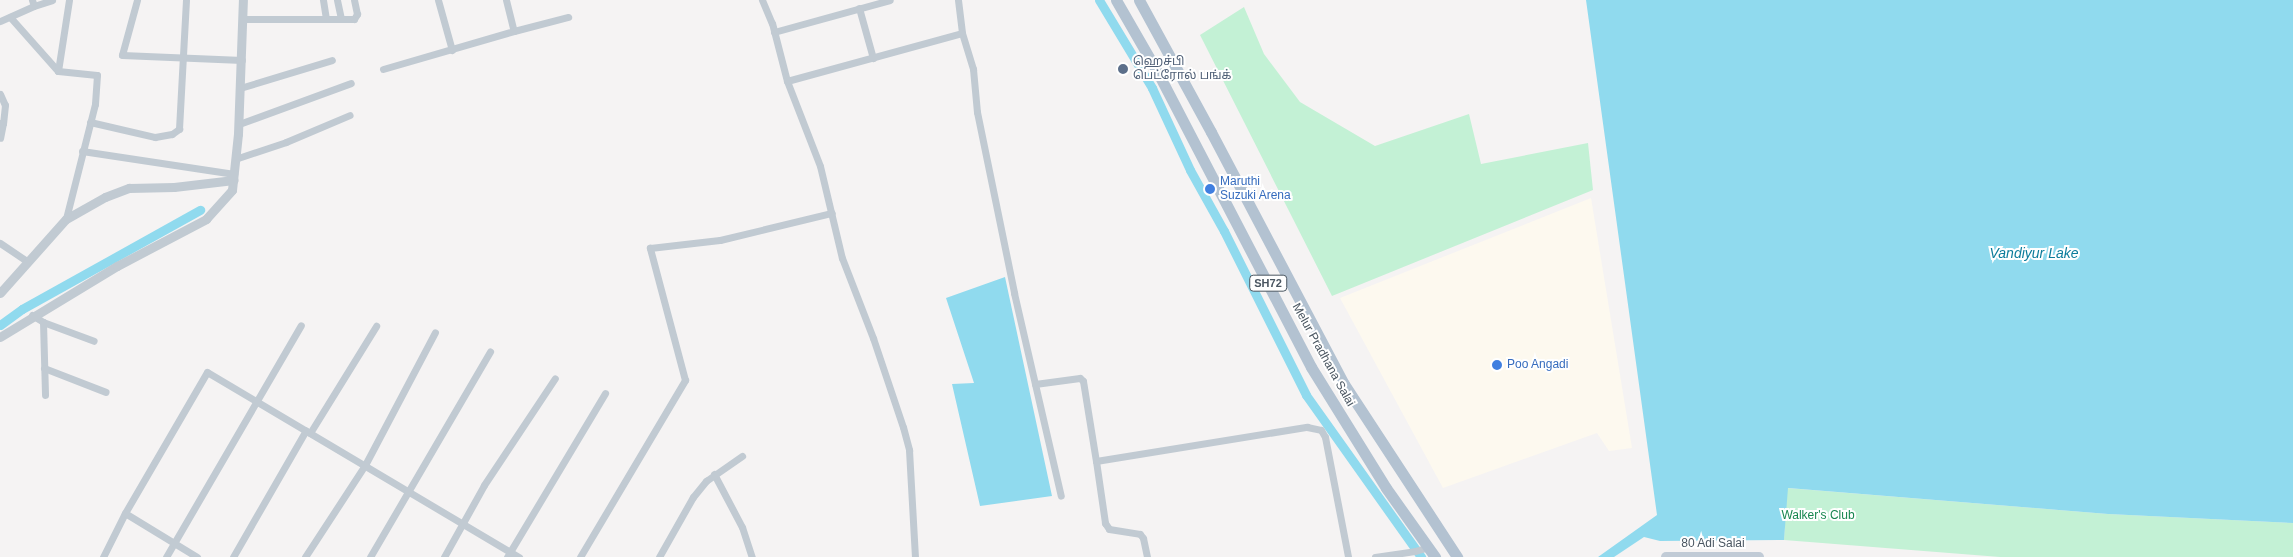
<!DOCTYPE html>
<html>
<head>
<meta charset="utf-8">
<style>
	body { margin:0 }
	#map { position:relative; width:2293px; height:557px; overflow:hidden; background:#f5f3f3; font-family:Helvetica,"Noto Sans Tamil",sans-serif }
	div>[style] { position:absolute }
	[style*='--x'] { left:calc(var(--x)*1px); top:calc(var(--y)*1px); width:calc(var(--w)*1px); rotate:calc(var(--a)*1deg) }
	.commercial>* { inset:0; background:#fdf9ef }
	.green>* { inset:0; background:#c3f1d5 }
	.water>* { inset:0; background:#90daee }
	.canal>* { height:9px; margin:-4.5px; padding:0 4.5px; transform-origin:4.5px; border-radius:4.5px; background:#90daee }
	.minor>* { height:7px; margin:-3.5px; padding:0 3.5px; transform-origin:3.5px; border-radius:3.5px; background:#c1cad2 }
	.tertiary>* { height:9px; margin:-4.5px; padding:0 4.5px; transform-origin:4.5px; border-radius:4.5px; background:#c1cad2 }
	.secondary>* { height:10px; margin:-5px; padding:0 5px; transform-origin:5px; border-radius:5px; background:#c1cbd6 }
	.primary>* { height:11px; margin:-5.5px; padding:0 5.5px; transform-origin:5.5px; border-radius:5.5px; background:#b3c2d1 }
	.dots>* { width:14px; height:14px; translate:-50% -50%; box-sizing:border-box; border:2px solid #fff; border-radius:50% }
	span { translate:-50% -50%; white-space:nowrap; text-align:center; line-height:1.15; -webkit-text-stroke:4px #fff; paint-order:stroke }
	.shield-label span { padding:1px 4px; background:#fff; border:1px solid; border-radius:4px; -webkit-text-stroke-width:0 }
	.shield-label { font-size:11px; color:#4a5661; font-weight:700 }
	.service-label { font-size:12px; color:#4e5e75 }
	.left { translate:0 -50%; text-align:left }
	.shop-label { font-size:12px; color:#366cbe }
	.street-label { font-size:12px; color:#4a5661 }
	.park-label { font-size:12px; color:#17864f }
	.water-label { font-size:14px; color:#0c7c9b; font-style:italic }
</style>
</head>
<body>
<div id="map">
	<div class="commercial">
		<i style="clip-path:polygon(1591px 198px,1632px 448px,1609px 451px,1597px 433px,1443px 488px,1340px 298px)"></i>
	</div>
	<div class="green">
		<i style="clip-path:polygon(1244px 7px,1264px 54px,1300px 102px,1375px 146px,1469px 114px,1481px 164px,1588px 143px,1593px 190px,1332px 296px,1200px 35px)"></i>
		<i style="clip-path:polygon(1787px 488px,2108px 514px,2293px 523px,2293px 557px,2000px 557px,1784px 540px)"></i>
	</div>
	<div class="water">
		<i style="clip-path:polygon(1586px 0,2293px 0,2293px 523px,2108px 514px,1788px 488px,1784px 540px,1660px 541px,1644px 537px,1614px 557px,1598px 557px,1657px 515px)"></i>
		<i style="clip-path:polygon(1005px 277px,1052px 496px,980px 506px,952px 384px,974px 383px,946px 298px)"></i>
	</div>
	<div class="canal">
		<i style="--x:1099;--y:0;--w:103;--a:58.9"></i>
		<i style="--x:1152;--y:88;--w:90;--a:65.1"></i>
		<i style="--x:1190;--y:170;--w:70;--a:60.9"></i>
		<i style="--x:1224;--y:231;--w:183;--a:63.4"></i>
		<i style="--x:1306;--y:395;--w:199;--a:54.6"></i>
		<i style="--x:0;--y:325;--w:27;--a:-36"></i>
		<i style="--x:22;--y:309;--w:204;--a:-29.1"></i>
	</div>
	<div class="minor">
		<i style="--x:32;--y:0;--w:6;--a:72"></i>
		<i style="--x:34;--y:6;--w:19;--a:-18"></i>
		<i style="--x:137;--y:0;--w:57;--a:105.3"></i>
		<i style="--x:122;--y:55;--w:120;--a:2.4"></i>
		<i style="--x:323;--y:0;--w:19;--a:81"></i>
		<i style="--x:337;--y:0;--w:19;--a:78"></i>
		<i style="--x:438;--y:0;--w:52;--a:74.4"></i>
		<i style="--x:506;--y:0;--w:32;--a:76"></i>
		<i style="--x:514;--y:31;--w:56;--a:-14.5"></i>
		<i style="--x:762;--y:0;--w:25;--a:67"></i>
		<i style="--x:772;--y:23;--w:60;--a:75.5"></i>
		<i style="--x:787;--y:81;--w:91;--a:68.8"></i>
		<i style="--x:820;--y:166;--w:95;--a:76.6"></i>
		<i style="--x:842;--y:258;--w:86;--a:68.8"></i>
		<i style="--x:873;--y:338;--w:94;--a:71.4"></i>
		<i style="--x:903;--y:427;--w:24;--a:75"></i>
		<i style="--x:909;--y:450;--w:107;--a:86.8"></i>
		<i style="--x:958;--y:0;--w:33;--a:83"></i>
		<i style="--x:962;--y:33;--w:38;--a:73"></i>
		<i style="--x:973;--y:69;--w:43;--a:84.7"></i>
		<i style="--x:977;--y:112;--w:185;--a:78.4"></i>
		<i style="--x:1014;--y:293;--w:208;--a:77"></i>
		<i style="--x:859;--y:8;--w:52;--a:74.4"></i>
		<i style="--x:10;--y:17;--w:72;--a:48.4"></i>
		<i style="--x:58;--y:71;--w:39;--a:6"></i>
		<i style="--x:97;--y:75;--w:29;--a:94"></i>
		<i style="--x:95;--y:104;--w:119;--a:104.2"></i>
		<i style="--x:243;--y:19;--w:111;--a:0"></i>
		<i style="--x:354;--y:19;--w:6;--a:-59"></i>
		<i style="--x:357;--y:14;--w:14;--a:-102"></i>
		<i style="--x:0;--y:21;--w:37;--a:-24"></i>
		<i style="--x:774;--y:32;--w:120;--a:-15.4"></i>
		<i style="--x:383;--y:69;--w:136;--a:-16.2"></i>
		<i style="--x:58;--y:71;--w:72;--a:-81.2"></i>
		<i style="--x:787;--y:81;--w:181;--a:-15.3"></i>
		<i style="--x:240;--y:88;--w:96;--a:-16.9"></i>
		<i style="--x:0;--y:94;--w:12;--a:66"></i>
		<i style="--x:5;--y:105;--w:18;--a:96"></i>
		<i style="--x:90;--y:122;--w:67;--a:13"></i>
		<i style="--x:155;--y:137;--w:17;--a:-10"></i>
		<i style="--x:172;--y:134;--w:9;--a:-36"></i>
		<i style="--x:179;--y:129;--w:129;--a:-86.9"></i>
		<i style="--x:0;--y:123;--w:3;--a:0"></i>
		<i style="--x:3;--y:123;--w:15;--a:101"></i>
		<i style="--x:239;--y:124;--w:119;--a:-20.1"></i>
		<i style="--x:82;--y:151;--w:154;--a:8.6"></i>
		<i style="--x:235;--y:159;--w:54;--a:-18.4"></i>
		<i style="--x:286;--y:142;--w:69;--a:-22.9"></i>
		<i style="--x:0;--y:243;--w:34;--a:34"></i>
		<i style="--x:32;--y:315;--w:13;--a:32"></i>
		<i style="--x:43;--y:322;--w:54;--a:20.4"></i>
		<i style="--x:43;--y:322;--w:73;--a:88.4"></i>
		<i style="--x:44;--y:368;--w:66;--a:21.2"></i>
		<i style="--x:1035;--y:384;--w:45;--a:-7.6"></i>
		<i style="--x:1080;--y:378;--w:4;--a:45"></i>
		<i style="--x:1083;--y:381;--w:81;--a:80.8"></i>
		<i style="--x:1096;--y:461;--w:214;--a:-9.2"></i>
		<i style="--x:1307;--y:427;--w:14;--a:12"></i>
		<i style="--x:1321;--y:430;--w:8;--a:60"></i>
		<i style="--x:1325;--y:437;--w:122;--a:79.1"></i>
		<i style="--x:310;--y:433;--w:126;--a:-58.3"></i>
		<i style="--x:1096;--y:461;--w:63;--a:81.7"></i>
		<i style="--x:1105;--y:523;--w:7;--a:56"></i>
		<i style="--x:1109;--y:529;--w:31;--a:9"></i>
		<i style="--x:1140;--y:534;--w:5;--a:53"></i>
		<i style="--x:1143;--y:538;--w:19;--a:78"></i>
		<i style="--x:365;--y:465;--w:150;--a:-62.2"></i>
		<i style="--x:714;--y:474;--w:60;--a:62.2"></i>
		<i style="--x:742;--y:527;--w:32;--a:72"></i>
		<i style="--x:103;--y:557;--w:49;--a:-63.4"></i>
		<i style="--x:166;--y:557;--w:268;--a:-59.8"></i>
		<i style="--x:197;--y:557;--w:84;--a:-148.6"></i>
		<i style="--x:125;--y:513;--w:163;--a:-59.8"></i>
		<i style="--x:207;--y:372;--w:363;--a:30.7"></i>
		<i style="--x:233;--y:557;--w:146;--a:-60.1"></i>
		<i style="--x:305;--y:557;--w:110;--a:-56.9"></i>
		<i style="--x:370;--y:557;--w:238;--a:-59.7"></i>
		<i style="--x:444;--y:557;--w:82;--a:-60.9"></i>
		<i style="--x:484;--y:485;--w:128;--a:-56.4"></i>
		<i style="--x:507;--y:557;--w:191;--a:-59.1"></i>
		<i style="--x:580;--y:557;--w:206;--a:-59.3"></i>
		<i style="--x:685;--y:380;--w:137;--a:-104.9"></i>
		<i style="--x:650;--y:248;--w:70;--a:-6.5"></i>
		<i style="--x:720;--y:240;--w:115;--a:-13.6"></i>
		<i style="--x:659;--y:557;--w:69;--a:-60.5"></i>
		<i style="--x:693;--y:497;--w:21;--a:-51"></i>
		<i style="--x:706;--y:481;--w:44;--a:-34.8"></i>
		<i style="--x:1375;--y:557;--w:40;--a:-8.5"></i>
		<i style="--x:1415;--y:551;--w:15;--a:-16"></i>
	</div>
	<div class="tertiary">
		<i style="--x:0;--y:293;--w:99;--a:-48.3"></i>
		<i style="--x:66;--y:219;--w:45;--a:-29.4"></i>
		<i style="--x:105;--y:197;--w:26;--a:-21"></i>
		<i style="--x:129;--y:188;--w:45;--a:-1.3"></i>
		<i style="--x:174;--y:187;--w:60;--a:-6.7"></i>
		<i style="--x:0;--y:337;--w:137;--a:-31.3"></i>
		<i style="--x:117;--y:266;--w:101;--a:-27.8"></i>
		<i style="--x:206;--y:219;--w:39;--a:-48"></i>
		<i style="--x:232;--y:190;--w:56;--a:-83.9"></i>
		<i style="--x:238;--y:134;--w:134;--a:-87.9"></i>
	</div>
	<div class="secondary">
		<i style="--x:1666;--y:557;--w:93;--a:0"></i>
	</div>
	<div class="primary">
		<i style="--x:1116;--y:0;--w:84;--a:60.1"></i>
		<i style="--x:1158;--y:73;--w:331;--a:62.5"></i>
		<i style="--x:1311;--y:367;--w:142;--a:58.2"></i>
		<i style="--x:1386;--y:488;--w:85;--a:54.6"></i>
		<i style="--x:1139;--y:0;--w:150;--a:61.4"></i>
		<i style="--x:1211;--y:132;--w:285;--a:62.2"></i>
		<i style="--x:1344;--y:384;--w:207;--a:56.8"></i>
	</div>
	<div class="dots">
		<i style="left:1123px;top:69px;background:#5c6f8a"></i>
		<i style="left:1210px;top:189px;background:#3f7fe0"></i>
		<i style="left:1497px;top:365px;background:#3f7fe0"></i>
	</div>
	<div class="shield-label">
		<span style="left:1268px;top:283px">SH72</span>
	</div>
	<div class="service-label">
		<span class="left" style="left:1133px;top:69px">ஹெச்பி<br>பெட்ரோல் பங்க்</span>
	</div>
	<div class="shop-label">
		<span class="left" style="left:1220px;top:189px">Maruthi<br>Suzuki Arena</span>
		<span class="left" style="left:1507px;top:365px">Poo Angadi</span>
	</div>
	<div class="street-label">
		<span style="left:1323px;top:355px;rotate:61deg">Melur Pradhana Salai</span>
		<span style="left:1713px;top:544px">80 Adi Salai</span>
	</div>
	<div class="park-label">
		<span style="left:1818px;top:516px">Walker's Club</span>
	</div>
	<div class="water-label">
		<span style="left:2034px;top:253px">Vandiyur Lake</span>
	</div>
</div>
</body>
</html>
